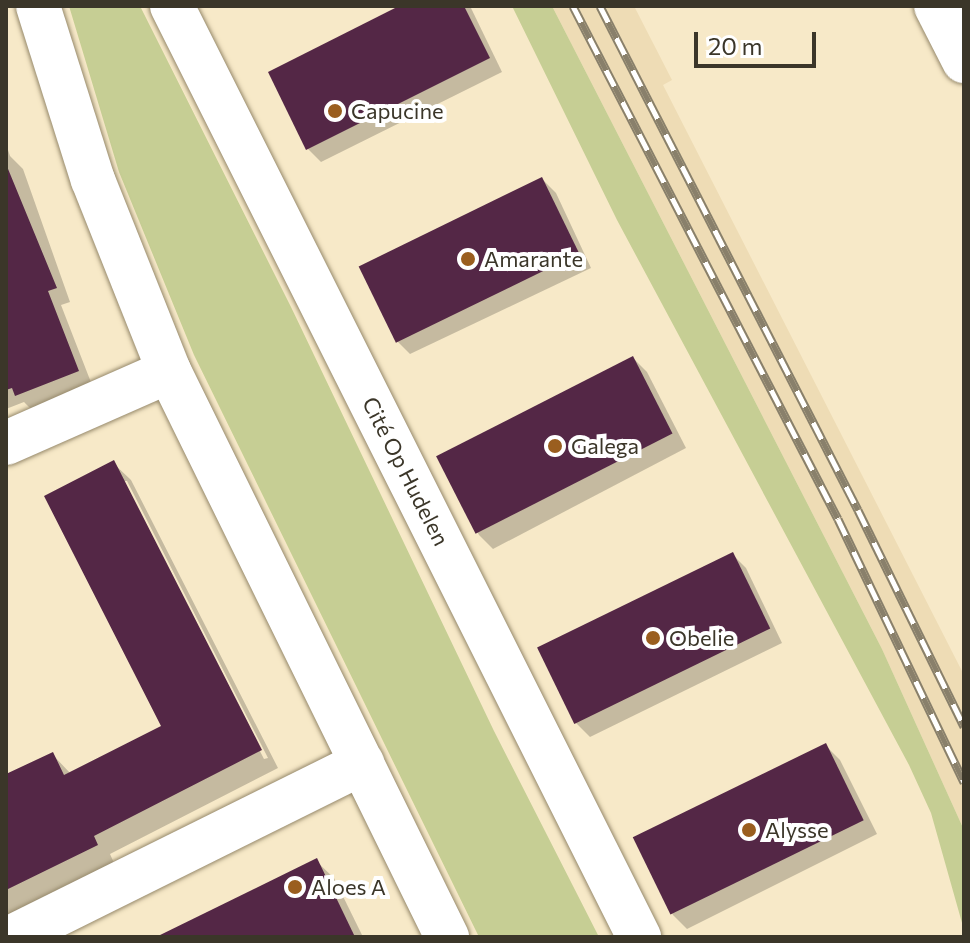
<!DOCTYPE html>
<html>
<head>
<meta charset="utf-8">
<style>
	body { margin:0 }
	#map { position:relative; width:970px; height:943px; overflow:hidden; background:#f7e9c8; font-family:Commissioner,sans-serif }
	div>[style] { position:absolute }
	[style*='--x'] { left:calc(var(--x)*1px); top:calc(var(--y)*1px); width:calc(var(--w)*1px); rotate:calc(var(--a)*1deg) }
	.built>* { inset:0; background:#eedcb5 }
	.green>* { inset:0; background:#c6ce94 }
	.shadow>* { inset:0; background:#0003 }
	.building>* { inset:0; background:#542746; transform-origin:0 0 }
	.roads { filter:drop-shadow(0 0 2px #96896b) drop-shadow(0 0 2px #96896b) }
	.minor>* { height:44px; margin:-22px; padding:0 22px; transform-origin:22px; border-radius:22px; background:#fff }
	.rail>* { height:9px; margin-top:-4.5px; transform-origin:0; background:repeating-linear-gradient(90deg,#fff 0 18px,#89806b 0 36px); box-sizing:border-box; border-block:2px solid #89806b }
	.dots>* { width:22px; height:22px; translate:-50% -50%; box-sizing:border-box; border:4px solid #fff; border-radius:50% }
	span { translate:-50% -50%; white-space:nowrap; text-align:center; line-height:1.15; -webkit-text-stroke:8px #fff; paint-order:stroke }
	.poi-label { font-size:22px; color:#3b3629 }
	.left { translate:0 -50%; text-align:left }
	.street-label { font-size:22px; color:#3b3629 }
	.frame { position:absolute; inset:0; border:8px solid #3b3629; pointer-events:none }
	.scale { position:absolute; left:694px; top:32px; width:122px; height:36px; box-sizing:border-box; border:4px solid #3b3629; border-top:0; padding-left:10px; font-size:24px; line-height:28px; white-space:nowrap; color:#3b3629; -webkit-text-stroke:6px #fff; paint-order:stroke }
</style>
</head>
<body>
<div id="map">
	<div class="built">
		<i style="clip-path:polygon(552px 6px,634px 6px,672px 80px,663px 85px,964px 675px,964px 830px,882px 649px)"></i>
	</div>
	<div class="green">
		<i style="clip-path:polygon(69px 6px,140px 6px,291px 307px,494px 731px,599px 937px,479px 937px,194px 355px,119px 172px)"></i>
		<i style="clip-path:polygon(512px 6px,552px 6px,882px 649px,964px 830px,964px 930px,931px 813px,909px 765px,617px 220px)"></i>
	</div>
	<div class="shadow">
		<i style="clip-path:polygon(404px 6px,470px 6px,502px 72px,321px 162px,307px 148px)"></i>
		<i style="clip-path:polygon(6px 144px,10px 156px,23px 169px,70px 302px,61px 305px,92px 385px,31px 409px,24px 402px,6px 409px)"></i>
		<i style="clip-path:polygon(542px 179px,556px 193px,591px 268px,410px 354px,396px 340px)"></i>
		<i style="clip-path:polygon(633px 358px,647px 372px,686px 448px,493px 549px,479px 535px,439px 460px)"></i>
		<i style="clip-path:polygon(evenodd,113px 463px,131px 480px,278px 768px,110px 854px,114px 863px,6px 916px,6px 777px,52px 754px,71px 774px,164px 726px,113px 463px,122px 481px,127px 481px,268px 758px,264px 759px,122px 481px)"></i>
		<i style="clip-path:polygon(732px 554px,746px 568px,782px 643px,590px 737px,576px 723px)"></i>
		<i style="clip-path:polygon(826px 746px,840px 760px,877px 834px,687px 929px,673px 915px,637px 841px)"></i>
		<i style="clip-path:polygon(316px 861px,334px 878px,363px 937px,215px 937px)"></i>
	</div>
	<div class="building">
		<i style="clip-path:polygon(399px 6px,464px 6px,490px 58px,306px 150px,268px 72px)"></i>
		<i style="clip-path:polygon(6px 164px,57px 288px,48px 291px,79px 371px,15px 396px,12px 388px,6px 390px)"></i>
		<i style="left:542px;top:177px;width:85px;height:204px;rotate:64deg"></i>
		<i style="left:633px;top:356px;width:87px;height:221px;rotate:63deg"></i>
		<i style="clip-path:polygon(114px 460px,262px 750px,94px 836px,98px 845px,6px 890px,6px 774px,53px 752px,64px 775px,161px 726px,44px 496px)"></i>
		<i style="left:733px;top:552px;width:85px;height:218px;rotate:64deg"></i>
		<i style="left:826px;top:743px;width:86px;height:215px;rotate:64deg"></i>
		<i style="clip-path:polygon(317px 858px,355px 937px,156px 937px)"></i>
	</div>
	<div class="roads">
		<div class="minor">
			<i style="--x:38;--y:6;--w:182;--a:72.5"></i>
			<i style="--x:93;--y:180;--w:206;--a:68.3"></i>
			<i style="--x:169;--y:371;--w:631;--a:63.84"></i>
			<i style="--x:172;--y:6;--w:1042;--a:63.36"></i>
			<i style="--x:936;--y:6;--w:62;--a:63"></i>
			<i style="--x:6;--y:443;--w:178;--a:-23.8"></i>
			<i style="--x:12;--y:937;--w:391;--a:-26.4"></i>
		</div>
	</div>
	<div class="rail">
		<i style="--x:573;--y:6;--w:577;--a:62.68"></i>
		<i style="--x:838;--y:519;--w:292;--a:64.4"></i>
		<i style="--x:600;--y:6;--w:566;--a:62.89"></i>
		<i style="--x:858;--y:510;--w:241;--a:63.9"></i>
	</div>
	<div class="dots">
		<i style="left:335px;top:111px;background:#9a5e1f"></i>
		<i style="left:468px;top:259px;background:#9a5e1f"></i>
		<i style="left:555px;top:446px;background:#9a5e1f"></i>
		<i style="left:653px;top:638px;background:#9a5e1f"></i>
		<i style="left:749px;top:830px;background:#9a5e1f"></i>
		<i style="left:295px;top:887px;background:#9a5e1f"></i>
	</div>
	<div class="poi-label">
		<span class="left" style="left:351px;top:111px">Capucine</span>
		<span class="left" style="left:484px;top:259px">Amarante</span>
		<span class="left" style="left:571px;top:446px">Galega</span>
		<span class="left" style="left:669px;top:638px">Obelie</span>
		<span class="left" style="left:765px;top:830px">Alysse</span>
		<span class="left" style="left:311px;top:887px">Aloes A</span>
	</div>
	<div class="street-label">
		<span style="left:406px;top:471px;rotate:63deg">Cité Op Hudelen</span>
	</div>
	<div class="frame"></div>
	<div class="scale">20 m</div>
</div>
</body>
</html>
